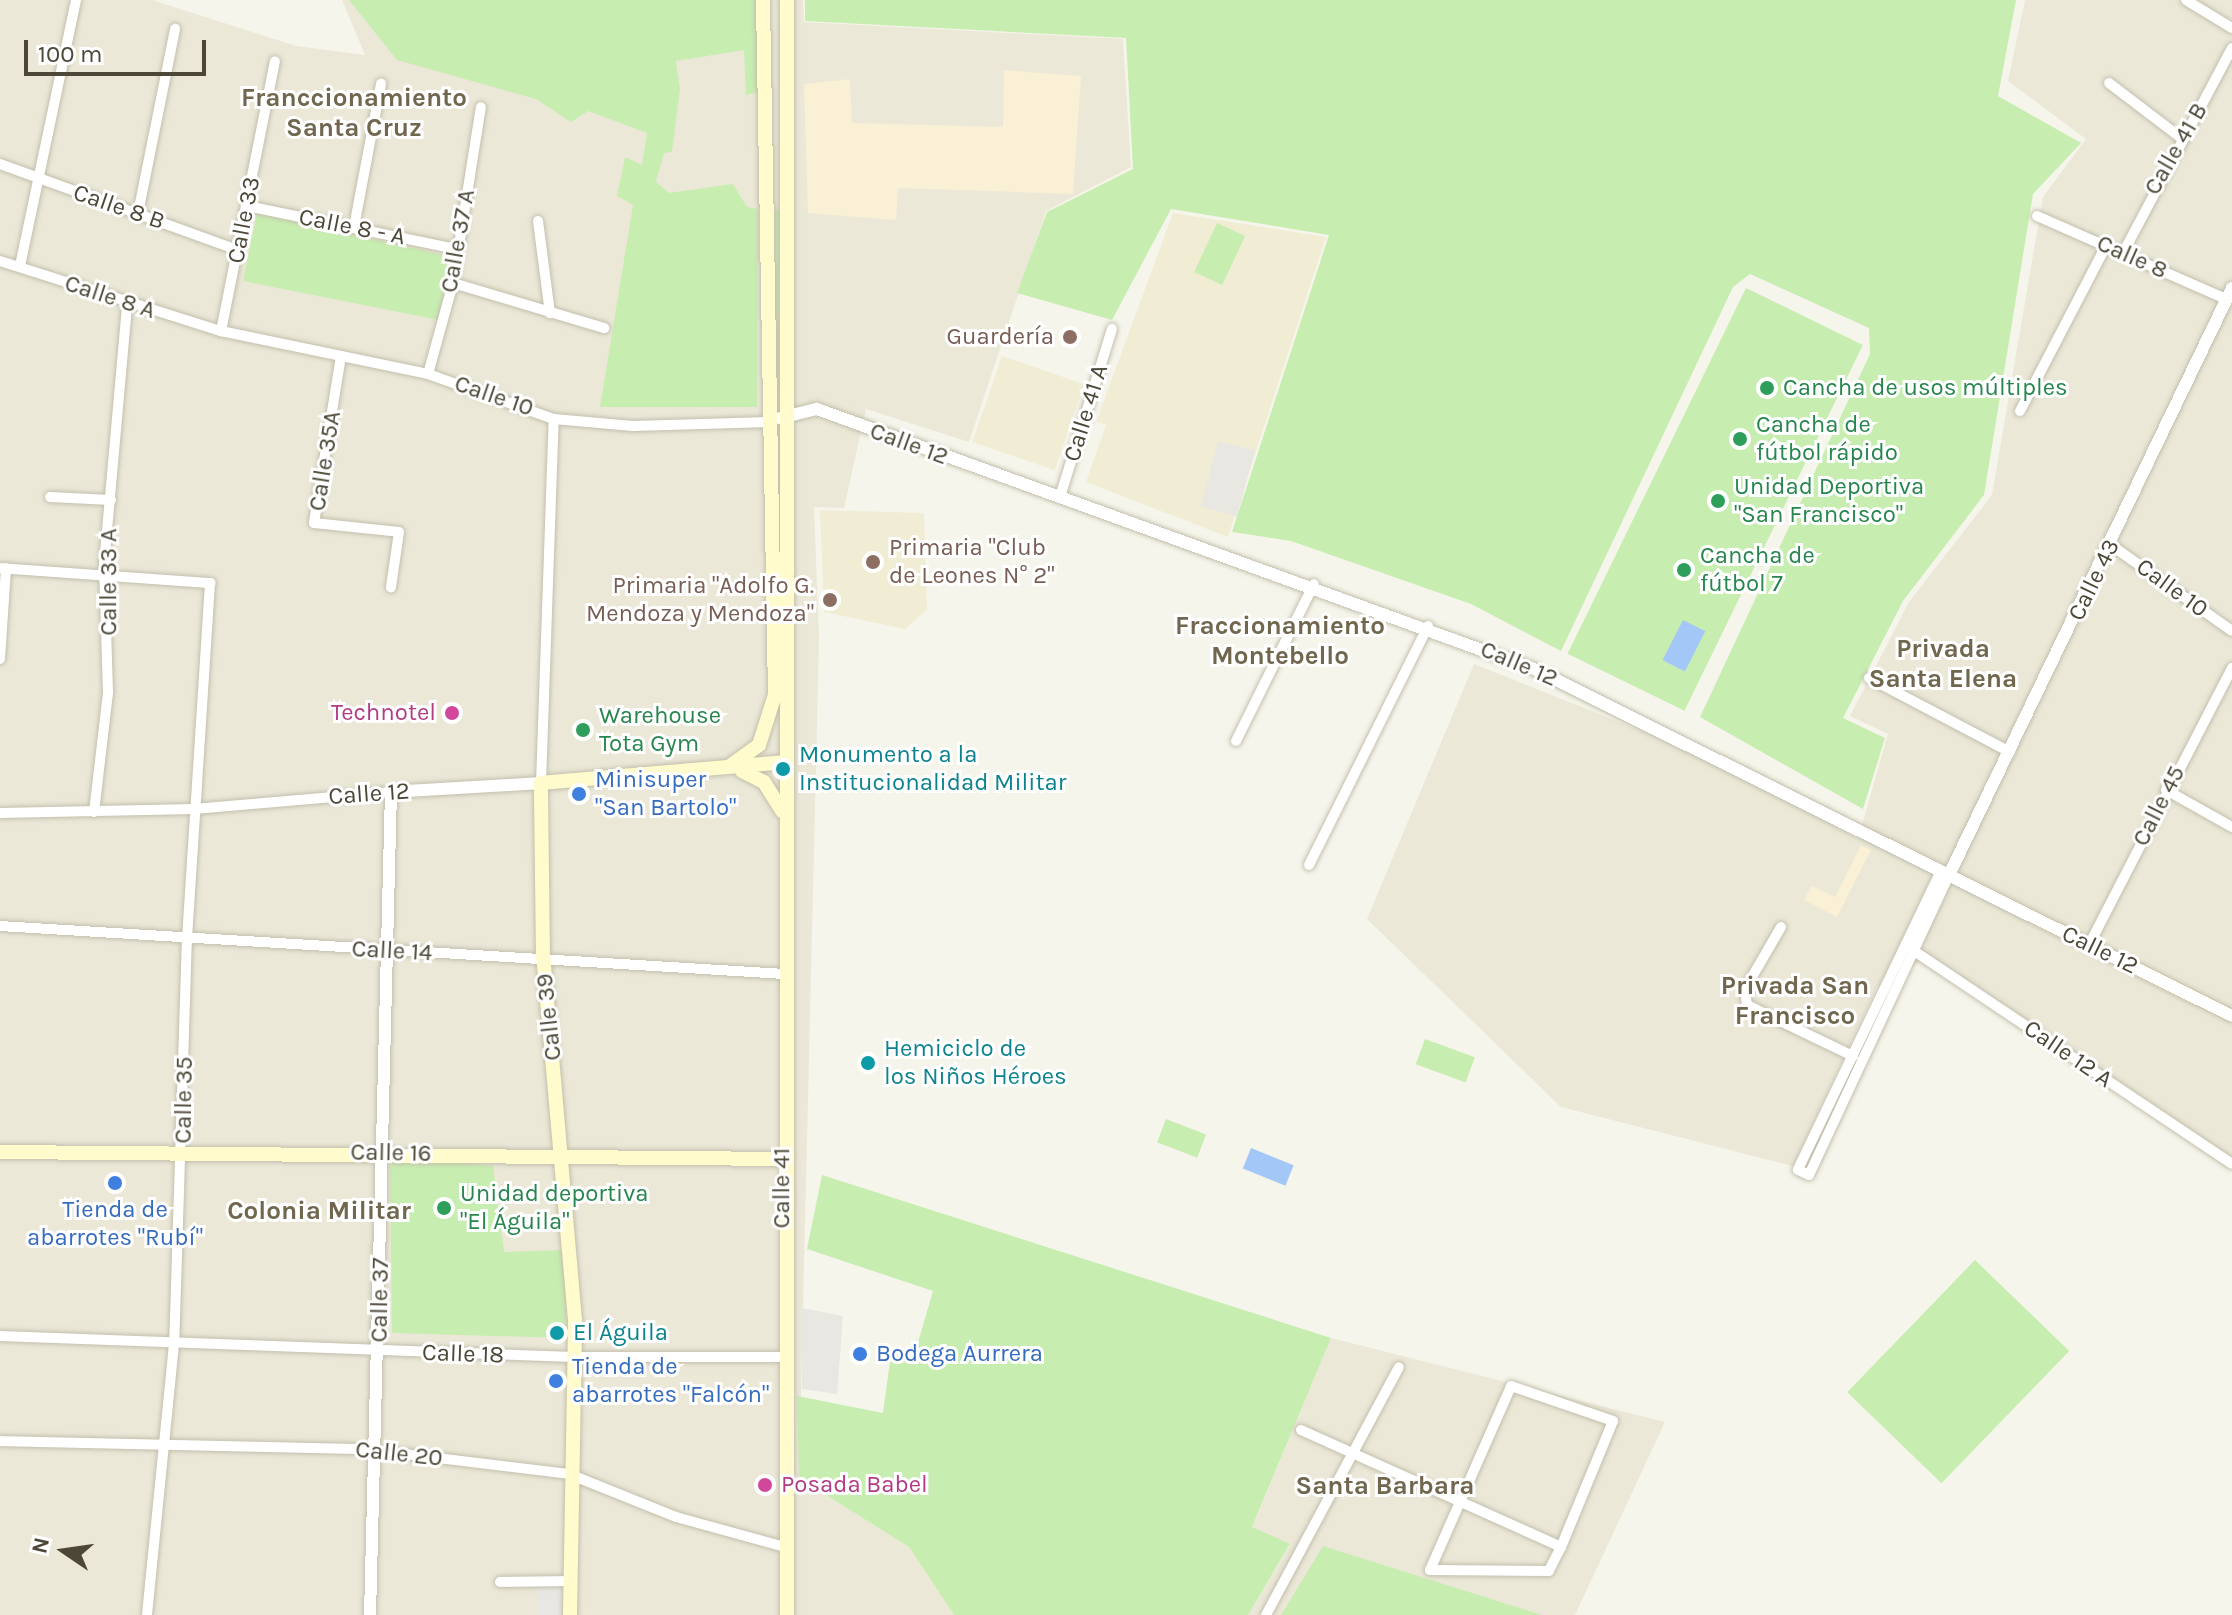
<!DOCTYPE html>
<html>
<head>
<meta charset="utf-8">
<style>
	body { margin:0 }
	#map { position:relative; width:2232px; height:1615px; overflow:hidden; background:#f6f5eb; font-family:Karla,sans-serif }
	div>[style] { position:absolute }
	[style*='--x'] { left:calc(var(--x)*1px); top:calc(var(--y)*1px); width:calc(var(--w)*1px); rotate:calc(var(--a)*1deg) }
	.residential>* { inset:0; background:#ebe8d8 }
	.commercial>* { inset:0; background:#f9f0d5 }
	.education>* { inset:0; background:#f0edd4; transform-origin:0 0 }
	.green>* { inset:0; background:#c8edb1; transform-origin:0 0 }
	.parking>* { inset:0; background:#e8e7e2; transform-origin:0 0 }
	.water>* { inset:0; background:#a3c7f7; transform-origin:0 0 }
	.roads { filter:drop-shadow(0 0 2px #c3bfac) drop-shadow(0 0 2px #c3bfac) }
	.minor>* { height:10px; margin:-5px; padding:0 5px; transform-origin:5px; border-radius:5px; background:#fff }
	.tertiary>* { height:12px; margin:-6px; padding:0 6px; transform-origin:6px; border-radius:6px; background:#fff }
	.secondary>* { height:14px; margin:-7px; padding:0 7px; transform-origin:7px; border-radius:7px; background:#fffbcc }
	.dots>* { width:22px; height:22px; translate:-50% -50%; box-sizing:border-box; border:4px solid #fff; border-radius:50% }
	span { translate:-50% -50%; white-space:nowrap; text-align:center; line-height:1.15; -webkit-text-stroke:6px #fff; paint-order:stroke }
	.street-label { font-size:24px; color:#4c4737 }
	.education-label { font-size:24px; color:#785e54 }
	.right { translate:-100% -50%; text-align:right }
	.left { translate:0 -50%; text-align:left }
	.leisure-label { font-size:24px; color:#27864d }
	.hotel-label { font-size:24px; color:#b23c85 }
	.culture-label { font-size:24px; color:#0d838f }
	.shop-label { font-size:24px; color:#366cbe }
	.neighbourhood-label { font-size:26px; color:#70674e; font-weight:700 }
	.north { position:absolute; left:24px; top:1511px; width:80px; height:80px; -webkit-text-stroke:6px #fff; paint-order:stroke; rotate:283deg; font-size:22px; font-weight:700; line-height:32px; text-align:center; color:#4c4737 }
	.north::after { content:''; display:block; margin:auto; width:28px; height:36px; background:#4c4737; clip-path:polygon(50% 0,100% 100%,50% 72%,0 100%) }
	.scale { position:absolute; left:24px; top:40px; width:182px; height:36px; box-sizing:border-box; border:4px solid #4c4737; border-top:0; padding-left:10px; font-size:24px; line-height:28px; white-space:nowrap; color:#4c4737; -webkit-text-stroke:6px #fff; paint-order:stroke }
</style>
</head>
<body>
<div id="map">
	<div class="residential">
		<i style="clip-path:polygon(0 0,152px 0,296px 46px,365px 55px,342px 0,803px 0,804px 22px,1123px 39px,1131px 167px,1046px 211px,969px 442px,866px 409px,844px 508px,814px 507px,819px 638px,799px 1478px,909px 1547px,954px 1615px,0 1615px)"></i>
		<i style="clip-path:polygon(2025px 0,2232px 0,2232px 1166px,1923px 960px,1877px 987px,1793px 1166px,1561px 1107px,1367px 919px,1474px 664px,1737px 769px,1858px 839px,1888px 734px,1850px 716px,1909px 602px,1992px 495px,2043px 197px,2086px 139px,2008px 81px)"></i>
		<i style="clip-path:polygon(1331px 1338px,1665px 1422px,1575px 1615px,1248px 1615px,1290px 1545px,1252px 1528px)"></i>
	</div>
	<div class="commercial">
		<i style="clip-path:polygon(1004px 70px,1081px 76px,1073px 194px,898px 188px,896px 220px,808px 213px,804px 84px,850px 79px,852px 123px,1003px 127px)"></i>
		<i style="clip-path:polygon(1861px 845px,1871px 850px,1837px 917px,1804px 900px,1812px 886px,1835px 897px)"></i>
	</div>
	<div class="education">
		<i style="clip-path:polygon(1173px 213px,1326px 237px,1228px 537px,1086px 482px,1106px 425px,1096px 422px)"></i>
		<i style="left:1002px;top:356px;width:87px;height:91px;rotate:19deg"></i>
		<i style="clip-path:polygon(820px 510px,924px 513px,927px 610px,905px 629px,824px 612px)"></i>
	</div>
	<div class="green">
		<i style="clip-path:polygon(349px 0,757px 0,758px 92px,746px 95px,744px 50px,676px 61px,680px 89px,672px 152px,664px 153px,656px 182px,669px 193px,733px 184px,747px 207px,758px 209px,757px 407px,600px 407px,633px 205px,617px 196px,625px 157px,642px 165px,647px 133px,588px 111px,571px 122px,536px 99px,397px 60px)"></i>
		<i style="clip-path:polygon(805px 0,2016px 0,1998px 96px,2081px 143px,2033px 194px,1984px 495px,1903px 601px,1843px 718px,1885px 738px,1863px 809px,1700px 717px,1870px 354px,1869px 328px,1750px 274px,1733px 287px,1561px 651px,1471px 604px,1291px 541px,1232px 532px,1329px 235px,1171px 209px,1112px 320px,1017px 293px,1047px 212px,1133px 169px,1126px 38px,805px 21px)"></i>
		<i style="clip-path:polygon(771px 210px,779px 210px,778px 392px,776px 391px)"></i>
		<i style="clip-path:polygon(257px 213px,443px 255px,449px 262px,439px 320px,243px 281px)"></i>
		<i style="left:1217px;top:223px;width:31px;height:54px;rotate:25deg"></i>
		<i style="left:1746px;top:288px;width:130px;height:407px;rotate:26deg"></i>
		<i style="left:1425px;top:1039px;width:53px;height:27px;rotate:20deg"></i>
		<i style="left:1166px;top:1119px;width:43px;height:25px;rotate:21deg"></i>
		<i style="clip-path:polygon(390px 1156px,493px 1166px,504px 1252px,565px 1250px,566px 1338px,392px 1333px)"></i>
		<i style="clip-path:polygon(822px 1175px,1331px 1338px,1252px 1527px,1290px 1544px,1248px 1615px,954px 1615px,909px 1547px,799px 1478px,797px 1396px,883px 1413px,891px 1354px,914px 1356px,933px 1291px,807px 1249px)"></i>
		<i style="left:1975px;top:1260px;width:131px;height:184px;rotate:44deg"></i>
		<i style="clip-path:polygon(1323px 1546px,1542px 1615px,1281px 1615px)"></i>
	</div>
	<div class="parking">
		<i style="left:1218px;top:441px;width:38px;height:68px;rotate:15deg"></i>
		<i style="clip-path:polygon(802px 1308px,843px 1316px,837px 1394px,802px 1389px)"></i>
		<i style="left:566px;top:1587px;width:28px;height:28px;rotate:90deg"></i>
	</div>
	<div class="water">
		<i style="left:1683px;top:620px;width:25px;height:45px;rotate:27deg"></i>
		<i style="left:1251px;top:1148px;width:46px;height:22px;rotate:22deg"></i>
	</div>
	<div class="roads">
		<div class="minor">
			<i style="--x:2186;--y:0;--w:54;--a:31.3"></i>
			<i style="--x:2109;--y:83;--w:89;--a:37.3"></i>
			<i style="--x:0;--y:164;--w:253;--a:19.9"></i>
			<i style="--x:247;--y:206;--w:214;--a:11.6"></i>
			<i style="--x:138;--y:213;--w:188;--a:-78.6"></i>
			<i style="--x:2037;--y:216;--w:206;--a:23.7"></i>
			<i style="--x:538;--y:221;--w:93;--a:82.6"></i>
			<i style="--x:354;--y:227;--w:146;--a:-79.3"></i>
			<i style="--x:2123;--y:253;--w:232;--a:-62"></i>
			<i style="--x:0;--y:261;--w:232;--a:17.6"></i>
			<i style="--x:221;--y:331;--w:211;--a:11.7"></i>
			<i style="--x:428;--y:374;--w:134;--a:19.7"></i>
			<i style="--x:554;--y:419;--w:79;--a:5.1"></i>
			<i style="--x:633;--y:426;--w:137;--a:-1.7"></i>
			<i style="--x:20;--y:266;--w:272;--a:-78.1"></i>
			<i style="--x:453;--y:283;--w:158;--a:16.6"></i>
			<i style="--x:221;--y:331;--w:275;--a:-78.7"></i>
			<i style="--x:341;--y:356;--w:169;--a:99.2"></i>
			<i style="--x:314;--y:523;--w:85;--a:6"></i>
			<i style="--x:399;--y:532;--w:56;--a:98.3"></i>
			<i style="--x:428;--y:374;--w:94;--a:-74.6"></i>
			<i style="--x:453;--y:283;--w:178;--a:-81"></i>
			<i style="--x:2020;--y:411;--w:186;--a:-62.5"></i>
			<i style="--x:50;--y:497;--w:61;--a:2.8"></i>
			<i style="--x:1060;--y:497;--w:176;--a:-72.8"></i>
			<i style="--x:2111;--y:545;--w:148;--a:35.4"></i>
			<i style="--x:0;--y:568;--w:211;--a:4.1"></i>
			<i style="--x:210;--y:583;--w:354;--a:93.7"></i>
			<i style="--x:187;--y:936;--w:408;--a:91.8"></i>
			<i style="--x:174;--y:1344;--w:272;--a:95.7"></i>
			<i style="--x:0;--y:659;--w:91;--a:-86.2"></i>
			<i style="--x:1869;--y:678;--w:159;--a:27.7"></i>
			<i style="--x:1236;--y:741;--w:175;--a:-63.6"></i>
			<i style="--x:541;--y:783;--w:364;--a:-88"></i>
			<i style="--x:2166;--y:790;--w:76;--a:29.3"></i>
			<i style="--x:94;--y:812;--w:121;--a:-83.3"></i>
			<i style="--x:108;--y:692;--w:128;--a:-91.8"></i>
			<i style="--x:104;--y:564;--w:260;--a:-84.9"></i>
			<i style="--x:0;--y:813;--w:194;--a:-1.2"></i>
			<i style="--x:194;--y:809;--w:198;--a:-4.9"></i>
			<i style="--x:1309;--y:865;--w:267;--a:-63.5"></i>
			<i style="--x:1940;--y:873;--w:329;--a:115.6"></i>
			<i style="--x:1798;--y:1170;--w:12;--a:24"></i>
			<i style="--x:1809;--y:1175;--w:329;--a:-65"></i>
			<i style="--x:0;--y:926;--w:785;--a:3.5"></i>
			<i style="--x:1781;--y:927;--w:72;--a:120.1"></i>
			<i style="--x:1745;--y:989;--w:16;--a:83"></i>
			<i style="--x:1747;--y:1005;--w:118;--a:25.7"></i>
			<i style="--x:2089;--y:945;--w:312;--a:-62.7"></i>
			<i style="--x:1911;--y:949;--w:386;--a:33.8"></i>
			<i style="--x:0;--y:1336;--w:574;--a:2.1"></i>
			<i style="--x:574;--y:1357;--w:209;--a:0"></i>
			<i style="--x:1511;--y:1386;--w:108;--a:18.9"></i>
			<i style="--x:1613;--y:1421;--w:136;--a:112.4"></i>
			<i style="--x:1561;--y:1547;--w:27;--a:117"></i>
			<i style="--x:1549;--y:1571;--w:119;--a:-179.5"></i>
			<i style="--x:1430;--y:1570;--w:201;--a:-66.2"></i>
			<i style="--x:1301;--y:1430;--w:285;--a:24.2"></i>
			<i style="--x:0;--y:1441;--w:363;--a:1.3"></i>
			<i style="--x:363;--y:1449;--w:208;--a:6.9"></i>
			<i style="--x:569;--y:1474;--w:115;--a:21.9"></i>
			<i style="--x:676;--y:1517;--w:113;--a:15.4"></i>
			<i style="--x:500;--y:1582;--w:68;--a:-0.8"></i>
			<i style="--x:1266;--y:1615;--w:281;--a:-61.8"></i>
		</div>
		<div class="tertiary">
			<i style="--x:780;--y:418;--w:38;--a:-14"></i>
			<i style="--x:817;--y:409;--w:763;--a:19.93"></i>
			<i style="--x:1534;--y:669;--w:779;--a:26.43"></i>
			<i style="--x:1948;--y:877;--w:654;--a:-64.26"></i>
			<i style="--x:370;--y:1615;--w:823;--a:-88.54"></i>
			<i style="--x:391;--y:792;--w:150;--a:-3.4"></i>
		</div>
		<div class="secondary">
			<i style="--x:730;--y:766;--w:36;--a:-36"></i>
			<i style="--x:759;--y:745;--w:52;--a:-72.3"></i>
			<i style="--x:775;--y:695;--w:695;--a:-90.99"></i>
			<i style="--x:742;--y:771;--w:25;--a:27"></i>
			<i style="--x:764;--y:782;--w:34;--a:58"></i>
			<i style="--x:0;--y:1152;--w:782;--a:0.51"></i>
			<i style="--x:570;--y:1615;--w:295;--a:-89"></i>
			<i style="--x:575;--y:1320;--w:364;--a:-95"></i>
			<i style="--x:543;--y:957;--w:174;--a:-90.7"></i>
			<i style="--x:541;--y:783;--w:245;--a:-4.9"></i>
			<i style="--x:787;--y:1615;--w:1615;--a:-90"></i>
		</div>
	</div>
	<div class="dots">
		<i style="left:1070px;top:337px;background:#8d6e63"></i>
		<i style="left:1767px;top:388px;background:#2e9e5b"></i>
		<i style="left:1740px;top:439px;background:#2e9e5b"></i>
		<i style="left:1718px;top:501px;background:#2e9e5b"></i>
		<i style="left:873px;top:562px;background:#8d6e63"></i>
		<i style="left:1684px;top:570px;background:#2e9e5b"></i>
		<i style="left:830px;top:600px;background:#8d6e63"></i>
		<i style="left:452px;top:713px;background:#d1479c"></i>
		<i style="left:583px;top:730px;background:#2e9e5b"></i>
		<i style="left:783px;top:769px;background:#0f9aa8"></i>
		<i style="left:579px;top:794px;background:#3f7fe0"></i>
		<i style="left:868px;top:1063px;background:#0f9aa8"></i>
		<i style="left:115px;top:1183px;background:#3f7fe0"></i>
		<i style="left:444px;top:1208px;background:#2e9e5b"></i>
		<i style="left:557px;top:1333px;background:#0f9aa8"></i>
		<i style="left:860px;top:1354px;background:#3f7fe0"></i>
		<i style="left:556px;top:1381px;background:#3f7fe0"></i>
		<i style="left:765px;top:1485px;background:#d1479c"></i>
	</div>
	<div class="street-label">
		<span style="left:2176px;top:149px;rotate:-60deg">Calle 41 B</span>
		<span style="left:119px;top:207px;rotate:19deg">Calle 8 B</span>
		<span style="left:244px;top:220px;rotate:-79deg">Calle 33</span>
		<span style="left:352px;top:227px;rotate:11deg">Calle 8 - A</span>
		<span style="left:458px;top:241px;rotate:-80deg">Calle 37 A</span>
		<span style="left:2132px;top:257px;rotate:24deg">Calle 8</span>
		<span style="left:110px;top:297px;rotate:18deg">Calle 8 A</span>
		<span style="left:494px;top:396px;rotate:19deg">Calle 10</span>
		<span style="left:1086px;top:413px;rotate:-73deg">Calle 41 A</span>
		<span style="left:909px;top:444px;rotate:20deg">Calle 12</span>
		<span style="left:325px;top:461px;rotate:-81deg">Calle 35A</span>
		<span style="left:2094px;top:580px;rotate:-64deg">Calle 43</span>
		<span style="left:109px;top:582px;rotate:-90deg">Calle 33 A</span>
		<span style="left:2172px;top:588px;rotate:36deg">Calle 10</span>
		<span style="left:1519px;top:664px;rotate:23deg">Calle 12</span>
		<span style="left:369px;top:794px;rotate:-4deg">Calle 12</span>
		<span style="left:2159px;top:806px;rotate:-63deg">Calle 45</span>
		<span style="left:2100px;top:950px;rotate:26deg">Calle 12</span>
		<span style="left:392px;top:951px;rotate:3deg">Calle 14</span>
		<span style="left:549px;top:1017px;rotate:-96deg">Calle 39</span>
		<span style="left:2068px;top:1054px;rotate:34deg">Calle 12 A</span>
		<span style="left:184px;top:1100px;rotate:-89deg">Calle 35</span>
		<span style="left:391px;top:1153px;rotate:1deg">Calle 16</span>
		<span style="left:782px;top:1188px;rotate:-90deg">Calle 41</span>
		<span style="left:380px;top:1300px;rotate:-89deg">Calle 37</span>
		<span style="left:463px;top:1354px;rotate:2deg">Calle 18</span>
		<span style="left:399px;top:1454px;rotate:6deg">Calle 20</span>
	</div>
	<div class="education-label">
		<span class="right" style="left:1054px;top:337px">Guardería</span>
		<span class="left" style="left:889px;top:562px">Primaria "Club<br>de Leones N° 2"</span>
		<span class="right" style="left:814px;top:600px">Primaria "Adolfo G.<br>Mendoza y Mendoza"</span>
	</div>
	<div class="leisure-label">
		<span class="left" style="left:1783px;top:388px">Cancha de usos múltiples</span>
		<span class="left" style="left:1756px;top:439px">Cancha de<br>fútbol rápido</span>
		<span class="left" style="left:1734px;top:501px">Unidad Deportiva<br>"San Francisco"</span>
		<span class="left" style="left:1700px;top:570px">Cancha de<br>fútbol 7</span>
		<span class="left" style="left:599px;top:730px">Warehouse<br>Tota Gym</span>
		<span class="left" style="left:460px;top:1208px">Unidad deportiva<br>"El Águila"</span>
	</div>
	<div class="hotel-label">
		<span class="right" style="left:436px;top:713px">Technotel</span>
		<span class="left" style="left:781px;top:1485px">Posada Babel</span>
	</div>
	<div class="culture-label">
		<span class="left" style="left:799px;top:769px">Monumento a la<br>Institucionalidad Militar</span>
		<span class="left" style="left:884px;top:1063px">Hemiciclo de<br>los Niños Héroes</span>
		<span class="left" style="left:573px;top:1333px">El Águila</span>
	</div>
	<div class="shop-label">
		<span class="left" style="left:595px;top:794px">Minisuper<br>"San Bartolo"</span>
		<span style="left:115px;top:1224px">Tienda de<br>abarrotes "Rubí"</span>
		<span class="left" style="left:876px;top:1354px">Bodega Aurrera</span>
		<span class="left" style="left:572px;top:1381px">Tienda de<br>abarrotes "Falcón"</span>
	</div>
	<div class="neighbourhood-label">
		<span style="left:354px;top:113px">Franccionamiento<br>Santa Cruz</span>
		<span style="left:1280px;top:641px">Fraccionamiento<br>Montebello</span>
		<span style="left:1943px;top:664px">Privada<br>Santa Elena</span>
		<span style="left:1795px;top:1001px">Privada San<br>Francisco</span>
		<span style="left:319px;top:1211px">Colonia Militar</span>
		<span style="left:1385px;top:1486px">Santa Barbara</span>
	</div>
	<div class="north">N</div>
	<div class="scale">100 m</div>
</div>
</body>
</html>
